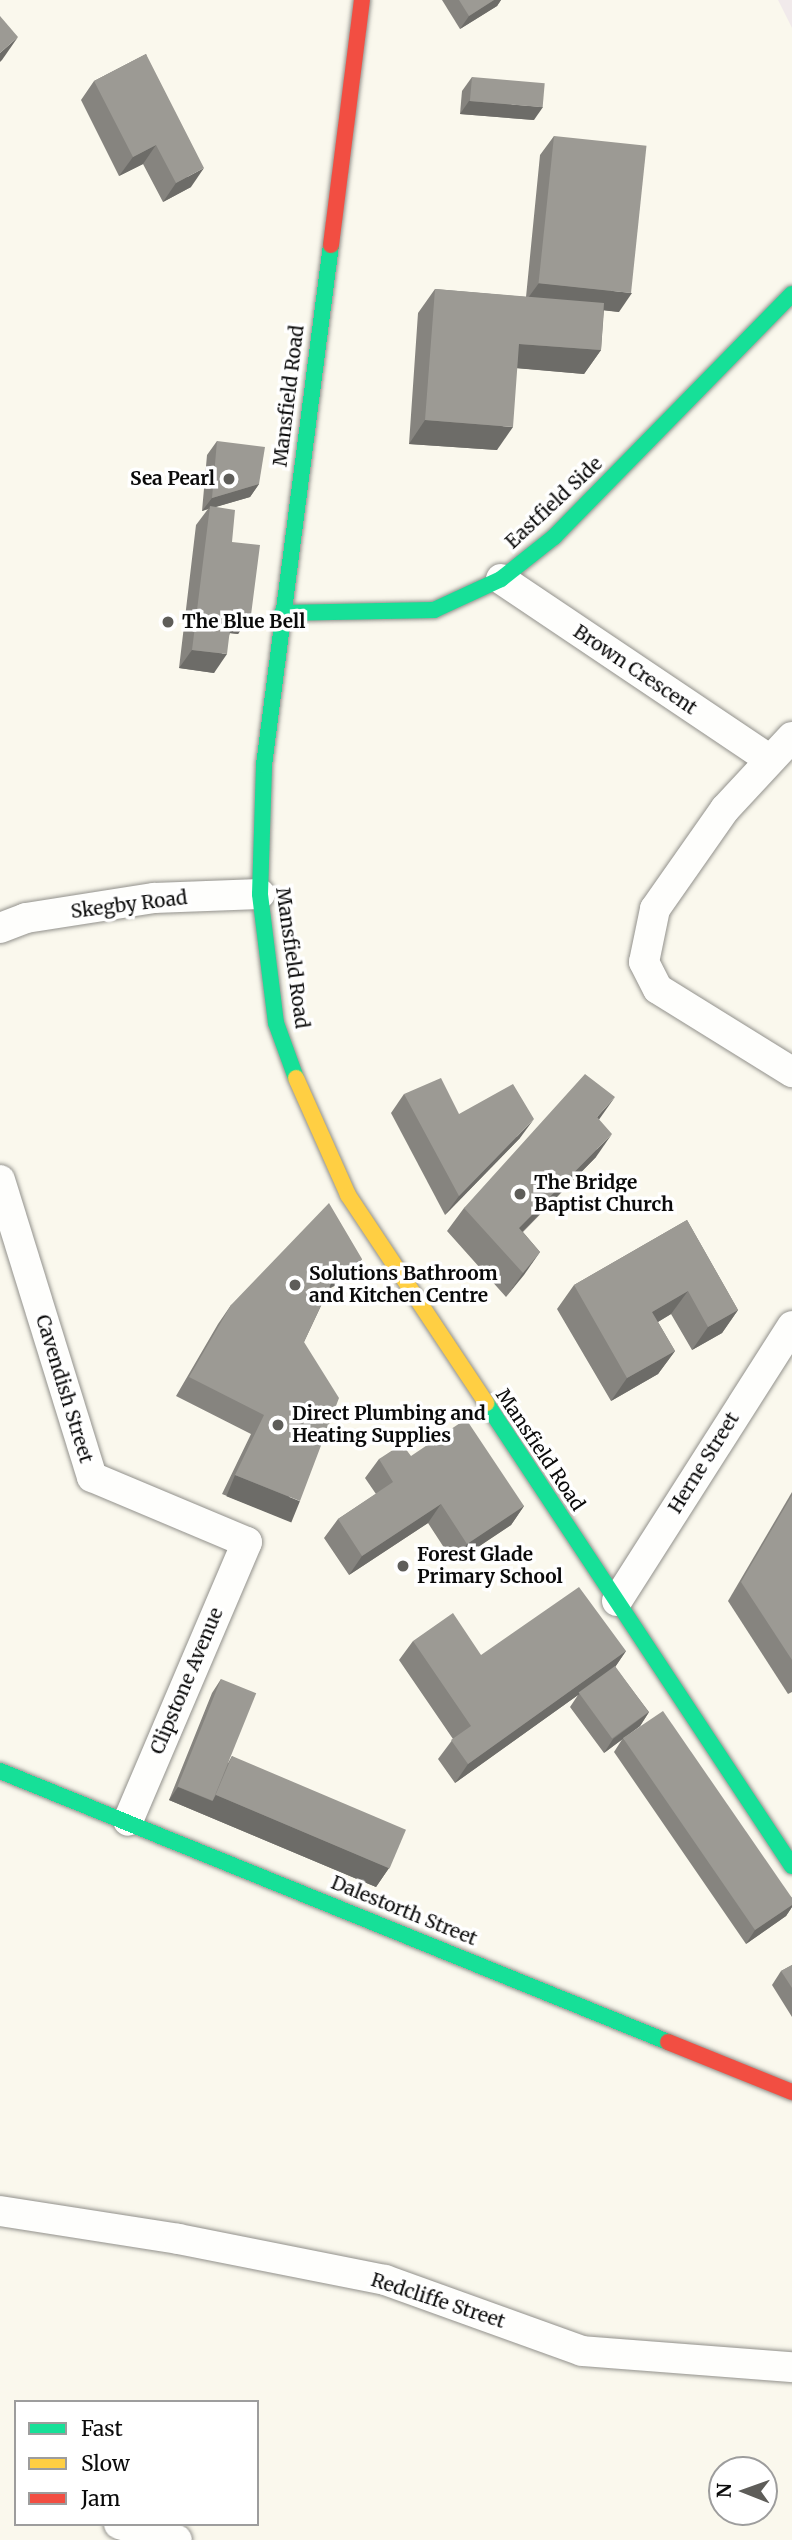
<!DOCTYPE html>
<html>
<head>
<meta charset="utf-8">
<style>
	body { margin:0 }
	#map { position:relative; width:792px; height:2540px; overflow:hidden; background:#faf8ed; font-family:Merriweather,serif }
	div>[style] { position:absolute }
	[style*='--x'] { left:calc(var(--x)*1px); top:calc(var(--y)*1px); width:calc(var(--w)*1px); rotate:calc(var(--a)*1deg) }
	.industrial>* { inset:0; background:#f1eaeb }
	.roads { filter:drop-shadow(0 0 2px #92918c) drop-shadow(0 0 2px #92918c) }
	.street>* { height:30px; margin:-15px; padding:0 15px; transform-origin:15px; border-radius:15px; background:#fefefc }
	.fast>* { height:16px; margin:-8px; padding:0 8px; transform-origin:8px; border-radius:8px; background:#16e098 }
	.slow>* { height:16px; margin:-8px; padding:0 8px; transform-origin:8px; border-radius:8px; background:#ffcf43 }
	.jam>* { height:16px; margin:-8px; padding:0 8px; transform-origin:8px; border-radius:8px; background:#f24e42 }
	.wall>* { inset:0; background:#86847f }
	.shaded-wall>* { inset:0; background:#6d6c68; transform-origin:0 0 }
	.building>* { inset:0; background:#9c9a94; transform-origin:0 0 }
	.dots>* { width:19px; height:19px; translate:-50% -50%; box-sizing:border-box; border:4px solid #fff; border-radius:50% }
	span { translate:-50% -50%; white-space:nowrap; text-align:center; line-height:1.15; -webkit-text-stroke:7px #fff; paint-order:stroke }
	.street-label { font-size:19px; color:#0a0a0a }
	.poi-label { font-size:19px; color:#0a0a0a; font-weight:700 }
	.right { translate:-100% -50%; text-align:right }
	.left { translate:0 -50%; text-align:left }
	.legend { position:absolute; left:14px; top:2400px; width:245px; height:126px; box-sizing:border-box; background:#fff; border:2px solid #9d9d9d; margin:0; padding:9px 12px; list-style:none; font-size:21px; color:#0a0a0a }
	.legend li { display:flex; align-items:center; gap:14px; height:35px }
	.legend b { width:35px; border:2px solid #9d9d9d }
	.north { position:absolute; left:708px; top:2456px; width:70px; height:70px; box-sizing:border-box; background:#fff; border:2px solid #9d9d9d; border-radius:50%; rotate:271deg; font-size:19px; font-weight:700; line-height:28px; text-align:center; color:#0a0a0a }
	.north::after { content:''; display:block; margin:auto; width:24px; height:32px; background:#5e5d59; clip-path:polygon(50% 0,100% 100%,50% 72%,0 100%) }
</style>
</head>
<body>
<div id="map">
	<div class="industrial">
		<i style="clip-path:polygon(778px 0,792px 0,792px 28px)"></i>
	</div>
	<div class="roads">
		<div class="street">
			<i style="--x:501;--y:579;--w:324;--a:33.9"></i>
			<i style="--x:792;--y:737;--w:98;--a:132.9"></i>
			<i style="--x:725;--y:809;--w:122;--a:125"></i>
			<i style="--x:655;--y:909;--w:54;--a:101.7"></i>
			<i style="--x:644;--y:962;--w:30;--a:63"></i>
			<i style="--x:658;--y:989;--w:158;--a:31.8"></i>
			<i style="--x:0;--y:928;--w:28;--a:-21"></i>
			<i style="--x:26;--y:918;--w:130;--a:-8.9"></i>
			<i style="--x:154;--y:898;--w:106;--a:-2.2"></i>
			<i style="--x:0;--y:1180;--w:311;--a:72.8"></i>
			<i style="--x:92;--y:1477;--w:168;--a:22.8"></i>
			<i style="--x:247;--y:1542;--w:303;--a:113.1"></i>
			<i style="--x:617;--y:1601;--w:326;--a:-57.5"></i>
			<i style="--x:0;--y:2211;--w:180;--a:8.9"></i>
			<i style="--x:178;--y:2239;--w:211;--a:11.2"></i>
			<i style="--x:385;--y:2280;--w:209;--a:19.8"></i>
			<i style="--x:582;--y:2351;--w:211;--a:4.4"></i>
			<i style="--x:119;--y:2524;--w:60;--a:15.4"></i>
		</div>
		<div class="fast">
			<i style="--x:282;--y:613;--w:152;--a:-1.1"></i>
			<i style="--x:434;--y:610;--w:74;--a:-24.8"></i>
			<i style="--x:501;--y:579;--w:68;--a:-38.4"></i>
			<i style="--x:554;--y:537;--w:340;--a:-45.6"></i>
			<i style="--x:296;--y:1078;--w:59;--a:-110"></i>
			<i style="--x:276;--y:1023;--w:130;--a:-97.1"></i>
			<i style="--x:260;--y:894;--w:129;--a:-88.2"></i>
			<i style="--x:264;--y:765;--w:524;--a:-82.66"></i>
			<i style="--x:486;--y:1403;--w:555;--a:56.54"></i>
			<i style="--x:0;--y:1771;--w:721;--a:22.08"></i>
		</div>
		<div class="slow">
			<i style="--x:296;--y:1078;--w:128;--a:66"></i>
			<i style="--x:348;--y:1195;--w:250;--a:56.4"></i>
		</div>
		<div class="jam">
			<i style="--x:331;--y:245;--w:247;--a:-82.8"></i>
			<i style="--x:668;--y:2042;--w:134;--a:22"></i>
		</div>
	</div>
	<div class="wall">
		<i style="clip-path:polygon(442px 0,501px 0,497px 6px,460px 29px)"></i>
		<i style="clip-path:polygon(146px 54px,191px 187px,163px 202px,143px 164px,119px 176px,81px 100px,94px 81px)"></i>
		<i style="clip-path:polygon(472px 77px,534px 120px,460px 114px,462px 91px)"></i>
		<i style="clip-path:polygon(554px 136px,619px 312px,604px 310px,601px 350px,584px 374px,517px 368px,497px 450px,409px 444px,418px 313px,435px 289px,526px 297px,540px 155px)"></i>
		<i style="clip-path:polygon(217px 441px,259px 484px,250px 497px,215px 507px,232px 542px,251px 615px,238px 634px,230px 633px,214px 673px,179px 668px,196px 525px,208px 509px,202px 511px,207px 455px)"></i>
		<i style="clip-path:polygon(404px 1094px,520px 1138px,445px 1215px,391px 1113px)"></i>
		<i style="clip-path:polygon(599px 1119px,596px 1157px,523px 1232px,540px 1252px,506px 1297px,447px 1231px,464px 1208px)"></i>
		<i style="clip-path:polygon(687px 1220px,738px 1310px,722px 1333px,692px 1350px,671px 1314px,658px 1322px,675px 1351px,658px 1374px,611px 1401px,557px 1309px,574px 1285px)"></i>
		<i style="clip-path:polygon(362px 1259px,349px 1278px,329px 1289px,304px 1342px,287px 1520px,222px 1494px,251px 1434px,176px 1396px,218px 1324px,231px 1305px)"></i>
		<i style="clip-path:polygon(411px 1456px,524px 1506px,511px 1525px,454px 1563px,428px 1523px,349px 1575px,324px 1538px,338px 1519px,376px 1494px,365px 1478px,379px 1459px)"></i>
		<i style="clip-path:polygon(792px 1492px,792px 1692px,788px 1694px,728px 1601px)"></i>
		<i style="clip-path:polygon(413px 1641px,481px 1655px,626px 1651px,615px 1667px,649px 1712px,640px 1726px,604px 1753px,570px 1707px,578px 1695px,455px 1783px,438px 1759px,453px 1739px,399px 1660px)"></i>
		<i style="clip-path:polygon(221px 1679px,228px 1763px,232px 1756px,389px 1868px,376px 1887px,169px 1800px,212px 1693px)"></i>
		<i style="clip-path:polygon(623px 1738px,792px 1898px,792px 1907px,786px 1916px,746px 1944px,614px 1752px)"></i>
		<i style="clip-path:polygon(792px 1965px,792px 2017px,772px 1985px,781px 1971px)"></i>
	</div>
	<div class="shaded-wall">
		<i style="clip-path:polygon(494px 0,501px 0,497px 6px,460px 29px,469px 16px)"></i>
		<i style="clip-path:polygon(18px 37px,2px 60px,0 62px,0 53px)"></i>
		<i style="clip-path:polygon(469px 101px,543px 107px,534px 120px,460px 114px)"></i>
		<i style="clip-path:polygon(156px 145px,143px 164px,119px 176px,133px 157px)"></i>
		<i style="clip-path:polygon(204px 168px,191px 187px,163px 202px,176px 183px)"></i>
		<i style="clip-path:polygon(539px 283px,632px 293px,619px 312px,525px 302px)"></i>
		<i style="clip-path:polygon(519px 344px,601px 350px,584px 374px,503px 367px)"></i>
		<i style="clip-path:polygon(425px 420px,513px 427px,497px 450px,409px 444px)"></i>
		<i style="clip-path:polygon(259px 484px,250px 497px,209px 509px,210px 506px,208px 509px,202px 511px,212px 498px)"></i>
		<i style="clip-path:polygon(232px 613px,251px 615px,238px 634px,219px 632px)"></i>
		<i style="clip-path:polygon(192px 650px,227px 654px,214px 673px,179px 668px)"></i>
		<i style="clip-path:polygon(615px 1097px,598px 1121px,597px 1117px)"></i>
		<i style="clip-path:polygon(534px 1119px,520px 1138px,445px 1215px,459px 1196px)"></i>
		<i style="clip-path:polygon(612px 1134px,596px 1157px,503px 1251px,519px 1228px)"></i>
		<i style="clip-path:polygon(540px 1252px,524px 1275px,506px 1297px,523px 1273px)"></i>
		<i style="clip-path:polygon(362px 1259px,349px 1278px,322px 1292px,336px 1273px)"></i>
		<i style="clip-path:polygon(688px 1291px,671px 1314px,636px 1335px,652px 1312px)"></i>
		<i style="clip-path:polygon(738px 1310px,722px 1333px,692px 1350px,708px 1327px)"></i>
		<i style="clip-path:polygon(675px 1351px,658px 1374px,611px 1401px,627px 1378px)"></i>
		<i style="left:235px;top:1475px;width:70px;height:23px;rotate:22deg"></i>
		<i style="clip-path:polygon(441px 1504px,428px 1523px,349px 1575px,362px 1556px)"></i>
		<i style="clip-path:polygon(524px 1506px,511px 1525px,454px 1563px,467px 1544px)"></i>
		<i style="clip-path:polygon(626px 1651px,613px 1670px,455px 1783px,468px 1764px)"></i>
		<i style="clip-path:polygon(649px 1712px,640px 1726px,604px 1753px,613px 1739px)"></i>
		<i style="clip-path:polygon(178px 1787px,212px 1801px,216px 1795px,389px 1868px,376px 1887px,169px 1800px)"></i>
		<i style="clip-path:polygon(792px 1905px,792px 1907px,786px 1916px,746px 1944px,755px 1930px)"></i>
	</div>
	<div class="building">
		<i style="clip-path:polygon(459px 0,494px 0,469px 16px)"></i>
		<i style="clip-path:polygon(0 16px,18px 37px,0 53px)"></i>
		<i style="clip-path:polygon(146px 54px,204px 168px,176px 183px,156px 145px,133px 157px,94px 81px)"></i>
		<i style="left:472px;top:77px;width:73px;height:24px;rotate:5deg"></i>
		<i style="left:554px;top:136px;width:93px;height:148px;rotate:6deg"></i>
		<i style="clip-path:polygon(435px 289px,604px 303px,601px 350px,519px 344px,513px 427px,425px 420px)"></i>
		<i style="clip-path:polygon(217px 441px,265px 447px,259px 484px,212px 498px)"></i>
		<i style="clip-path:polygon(210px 506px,235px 510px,232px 542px,260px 545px,251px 615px,232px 613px,227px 654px,192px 650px)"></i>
		<i style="clip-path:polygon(585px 1074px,615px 1097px,597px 1117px,612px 1134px,519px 1228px,540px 1252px,523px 1273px,464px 1208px)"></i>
		<i style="clip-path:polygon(441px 1078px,459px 1114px,513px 1084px,534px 1119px,459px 1196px,404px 1094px)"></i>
		<i style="clip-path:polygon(329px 1203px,362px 1259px,336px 1273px,304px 1342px,339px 1398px,300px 1501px,235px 1475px,264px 1415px,189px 1377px,231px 1305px)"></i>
		<i style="clip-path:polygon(687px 1220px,738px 1310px,708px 1327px,688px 1291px,652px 1312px,675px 1351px,627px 1378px,574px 1285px)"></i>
		<i style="clip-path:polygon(466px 1419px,524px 1506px,467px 1544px,441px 1504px,362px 1556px,338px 1519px,393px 1482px,379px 1459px,402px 1444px,411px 1456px)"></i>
		<i style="clip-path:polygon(792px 1495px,792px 1660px,741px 1582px)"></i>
		<i style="clip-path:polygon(579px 1587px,626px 1651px,468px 1764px,451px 1740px,471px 1726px,413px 1641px,453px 1613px,481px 1655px)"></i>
		<i style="left:615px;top:1666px;width:57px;height:45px;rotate:54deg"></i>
		<i style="left:221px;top:1679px;width:38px;height:116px;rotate:22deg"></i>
		<i style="clip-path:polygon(663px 1711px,792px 1898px,792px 1905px,755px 1930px,623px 1738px)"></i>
		<i style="left:232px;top:1756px;width:189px;height:42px;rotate:23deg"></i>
		<i style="clip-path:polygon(792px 1965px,792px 1988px,781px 1971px)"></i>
	</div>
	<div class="dots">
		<i style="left:229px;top:479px;background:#5e5d59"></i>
		<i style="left:168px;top:622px;background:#5e5d59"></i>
		<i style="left:520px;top:1194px;background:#5e5d59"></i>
		<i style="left:295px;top:1285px;background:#5e5d59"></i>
		<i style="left:278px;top:1425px;background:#5e5d59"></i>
		<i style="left:403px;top:1566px;background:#5e5d59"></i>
	</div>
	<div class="street-label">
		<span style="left:289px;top:396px;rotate:-83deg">Mansfield Road</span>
		<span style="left:554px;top:503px;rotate:-43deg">Eastfield Side</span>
		<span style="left:635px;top:670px;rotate:34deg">Brown Crescent</span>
		<span style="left:129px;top:905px;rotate:-7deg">Skegby Road</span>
		<span style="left:292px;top:958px;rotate:82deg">Mansfield Road</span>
		<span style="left:64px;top:1389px;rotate:73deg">Cavendish Street</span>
		<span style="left:540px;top:1450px;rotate:56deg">Mansfield Road</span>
		<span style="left:704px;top:1463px;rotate:-58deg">Herne Street</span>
		<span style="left:187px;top:1681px;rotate:-67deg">Clipstone Avenue</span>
		<span style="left:404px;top:1911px;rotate:22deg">Dalestorth Street</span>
		<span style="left:438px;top:2301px;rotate:18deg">Redcliffe Street</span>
	</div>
	<div class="poi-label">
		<span class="right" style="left:215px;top:479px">Sea Pearl</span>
		<span class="left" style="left:182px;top:622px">The Blue Bell</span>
		<span class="left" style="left:534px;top:1194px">The Bridge<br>Baptist Church</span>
		<span class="left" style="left:309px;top:1285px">Solutions Bathroom<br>and Kitchen Centre</span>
		<span class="left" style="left:292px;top:1425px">Direct Plumbing and<br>Heating Supplies</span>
		<span class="left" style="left:417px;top:1566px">Forest Glade<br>Primary School</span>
	</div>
	<ul class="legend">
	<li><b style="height:9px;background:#16e098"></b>Fast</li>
	<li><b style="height:9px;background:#ffcf43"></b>Slow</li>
	<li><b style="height:9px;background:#f24e42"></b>Jam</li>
	</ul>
	<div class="north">N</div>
</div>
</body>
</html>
